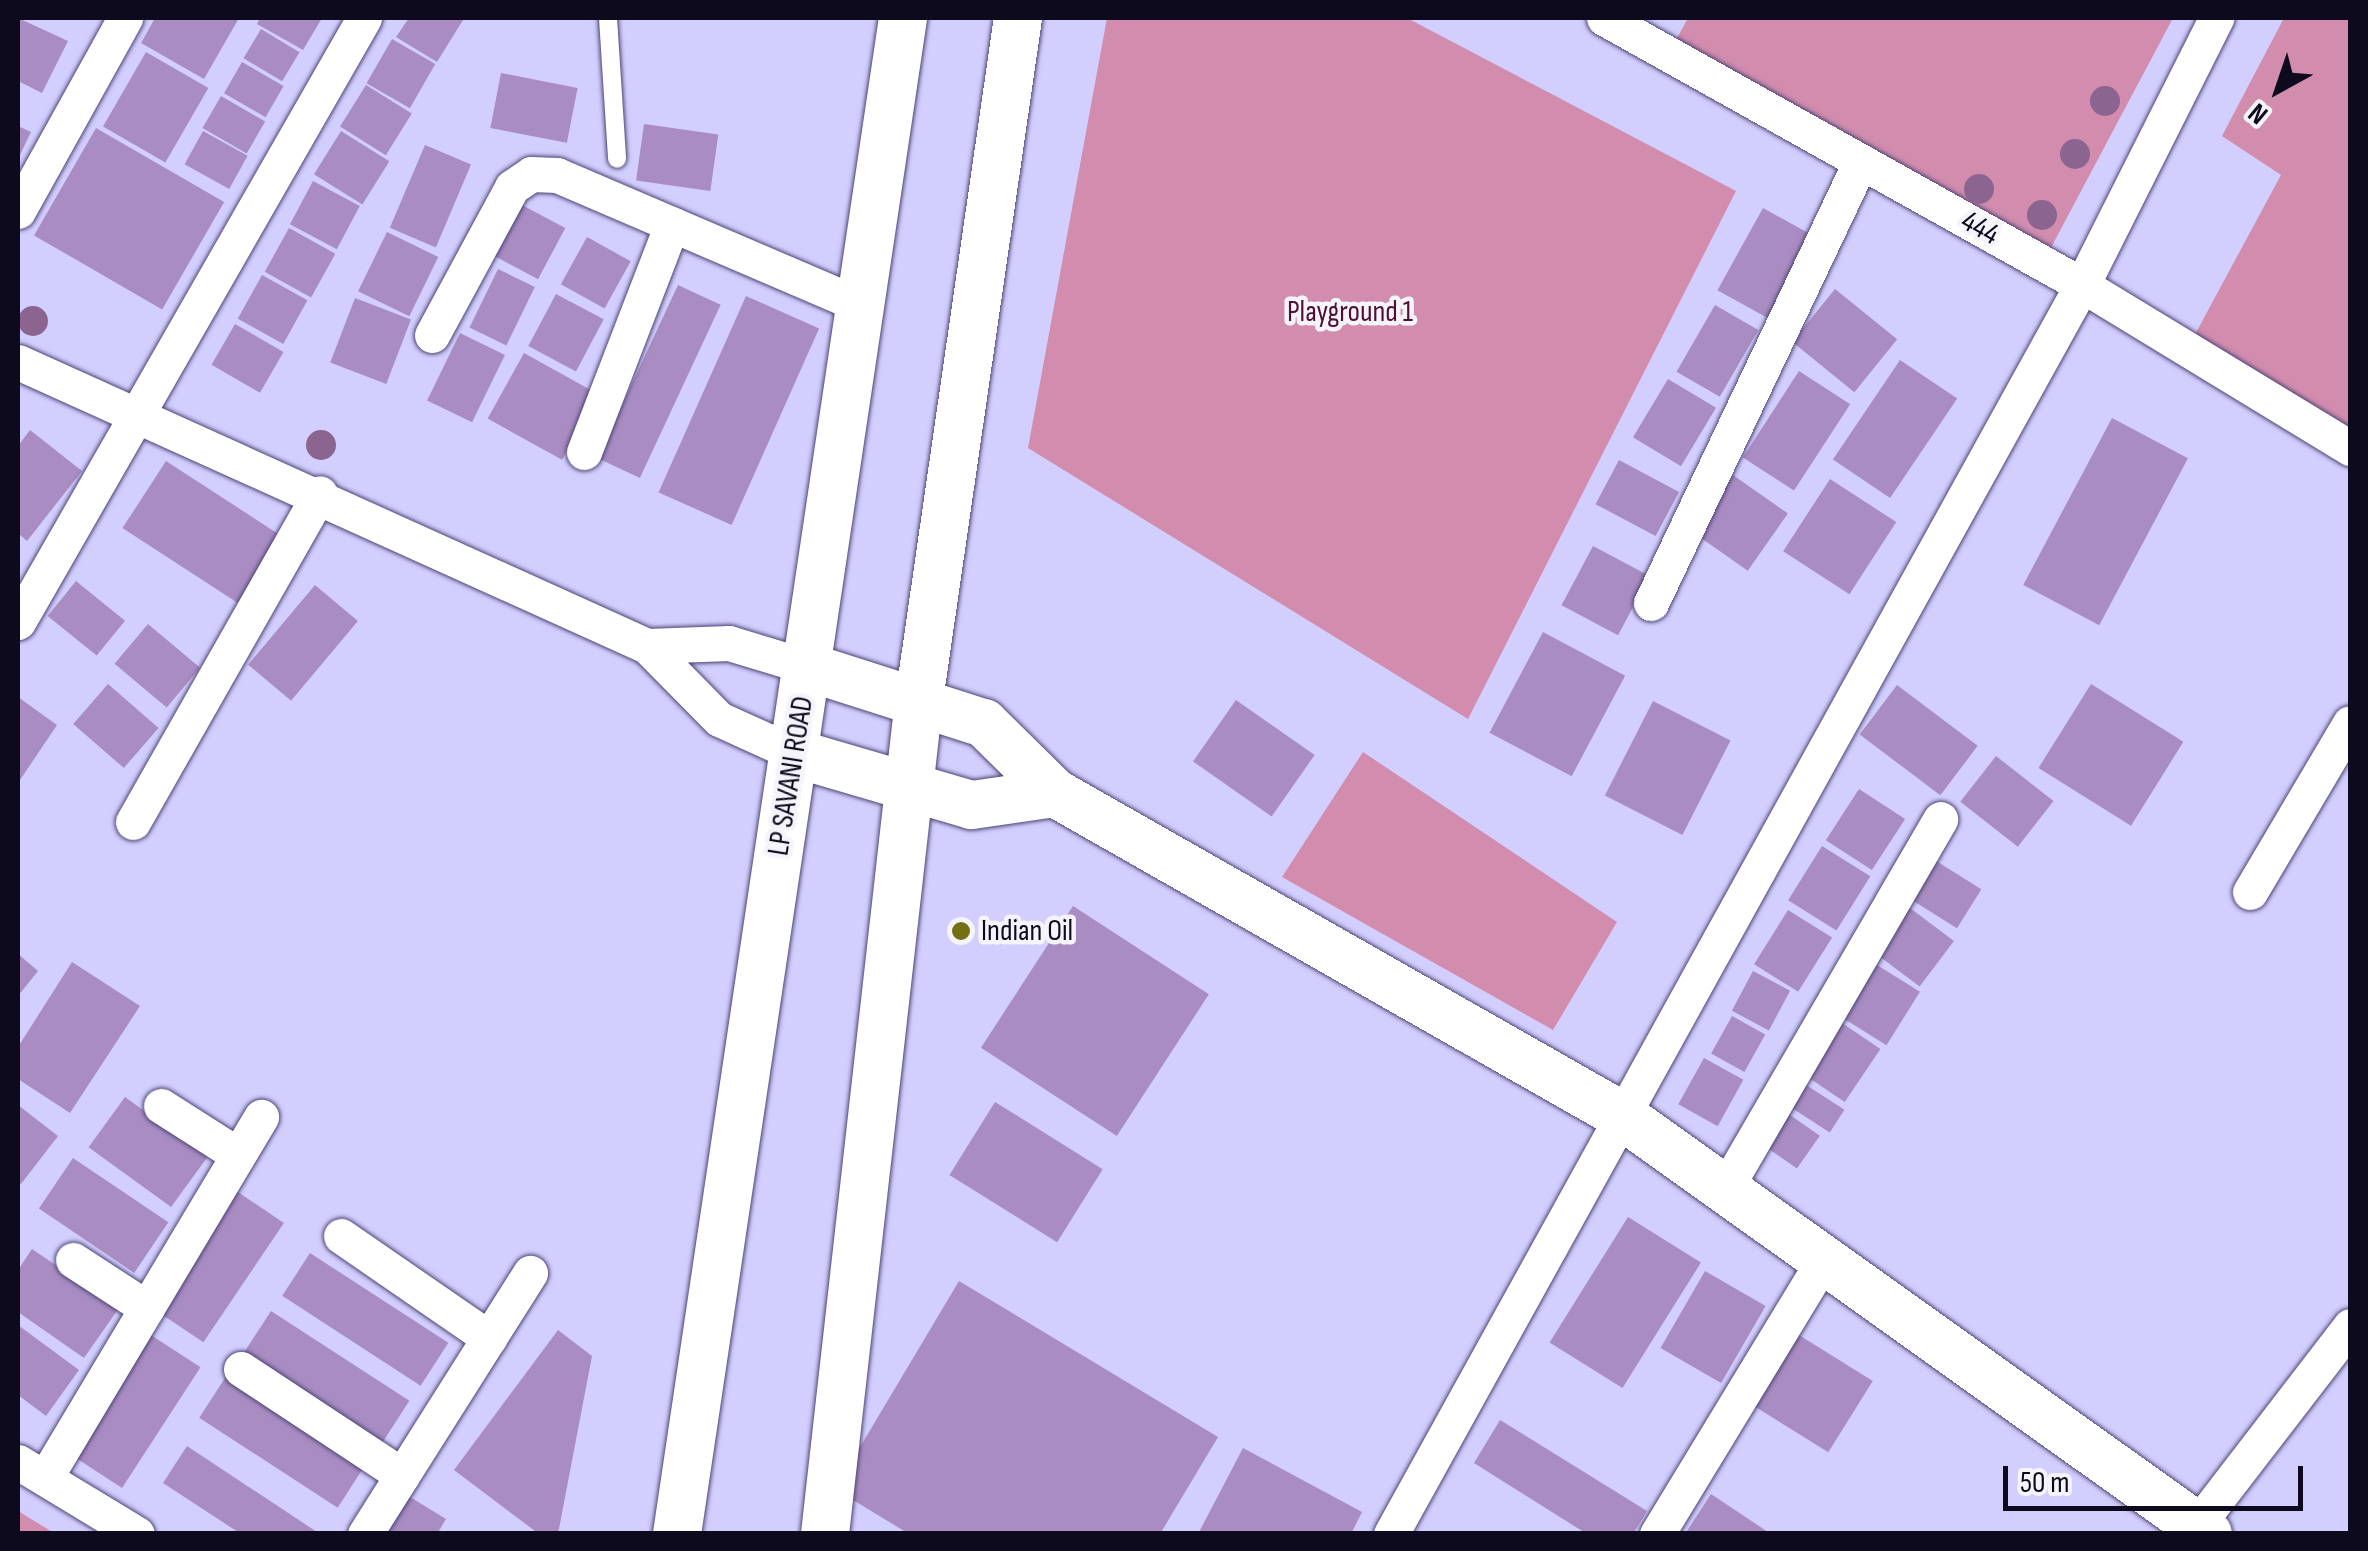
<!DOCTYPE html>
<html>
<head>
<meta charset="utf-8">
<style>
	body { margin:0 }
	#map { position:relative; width:2368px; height:1551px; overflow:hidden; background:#d2cefd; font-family:"Sofia Sans Condensed",sans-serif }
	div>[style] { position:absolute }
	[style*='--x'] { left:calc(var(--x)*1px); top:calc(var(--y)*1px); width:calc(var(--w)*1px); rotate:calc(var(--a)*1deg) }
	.green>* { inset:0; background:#d28cae }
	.building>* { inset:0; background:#a98dc2; transform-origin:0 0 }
	.roads { filter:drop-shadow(0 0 2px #4c4577) drop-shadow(0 0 2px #4c4577) }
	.lane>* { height:18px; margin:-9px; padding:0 9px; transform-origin:9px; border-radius:9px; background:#fff }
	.street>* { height:35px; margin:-17.5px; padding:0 17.5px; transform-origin:17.5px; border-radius:17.5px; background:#fff }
	.secondary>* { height:48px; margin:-24px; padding:0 24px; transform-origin:24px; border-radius:24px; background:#fff }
	.trees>* { width:30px; height:30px; margin:-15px; border-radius:50%; background:#8b6490 }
	.dots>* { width:28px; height:28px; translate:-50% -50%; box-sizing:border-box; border:5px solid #f4f4fa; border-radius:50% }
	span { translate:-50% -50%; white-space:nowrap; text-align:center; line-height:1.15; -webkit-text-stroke:9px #f4f4fa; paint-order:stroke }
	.street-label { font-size:30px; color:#0d0a1e }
	.park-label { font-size:30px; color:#510e37 }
	.poi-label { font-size:30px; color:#0d0a1e }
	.left { translate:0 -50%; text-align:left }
	.frame { position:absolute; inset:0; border:20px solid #0d0a1e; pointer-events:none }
	.north { position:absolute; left:2228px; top:40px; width:100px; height:100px; -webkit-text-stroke:8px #f4f4fa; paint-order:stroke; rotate:220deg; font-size:28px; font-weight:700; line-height:40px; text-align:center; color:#0d0a1e }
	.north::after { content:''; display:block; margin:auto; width:35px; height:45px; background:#0d0a1e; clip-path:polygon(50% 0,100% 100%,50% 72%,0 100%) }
	.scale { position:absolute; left:2003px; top:1466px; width:300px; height:45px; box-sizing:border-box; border:5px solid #0d0a1e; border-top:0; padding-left:12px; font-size:30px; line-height:35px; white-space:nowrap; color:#0d0a1e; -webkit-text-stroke:8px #f4f4fa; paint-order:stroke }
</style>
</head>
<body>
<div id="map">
	<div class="green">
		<i style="clip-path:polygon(1107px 18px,1407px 18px,1736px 191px,1468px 719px,1028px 448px)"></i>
		<i style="clip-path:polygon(1688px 18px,2173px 18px,2046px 257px,1669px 53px)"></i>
		<i style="clip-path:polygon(2284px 18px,2350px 18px,2350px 436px,2192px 340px,2281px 175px,2222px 136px)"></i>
		<i style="clip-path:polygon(1363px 752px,1617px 922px,1553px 1030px,1282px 877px)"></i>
		<i style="clip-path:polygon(18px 1511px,54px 1533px,18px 1533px)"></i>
	</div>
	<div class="building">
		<i style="clip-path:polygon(18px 18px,68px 41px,42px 93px,18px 81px)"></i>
		<i style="clip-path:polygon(155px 18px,239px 18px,204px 79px,141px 43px)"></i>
		<i style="clip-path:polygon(260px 18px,322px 18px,303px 50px,257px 24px)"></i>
		<i style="clip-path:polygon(409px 18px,459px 18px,463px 20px,437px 62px,396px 37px)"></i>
		<i style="left:261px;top:29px;width:45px;height:34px;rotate:31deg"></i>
		<i style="left:392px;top:39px;width:50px;height:51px;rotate:30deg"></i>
		<i style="left:146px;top:52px;width:72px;height:86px;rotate:30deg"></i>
		<i style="left:242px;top:62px;width:48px;height:36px;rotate:30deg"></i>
		<i style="left:501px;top:73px;width:78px;height:56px;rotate:11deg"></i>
		<i style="left:366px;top:85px;width:54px;height:49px;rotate:32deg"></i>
		<i style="left:221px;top:96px;width:51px;height:37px;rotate:30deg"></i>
		<i style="left:644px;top:124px;width:75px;height:57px;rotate:8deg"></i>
		<i style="clip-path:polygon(18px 126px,31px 132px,18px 159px)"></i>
		<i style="left:96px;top:128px;width:148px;height:124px;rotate:30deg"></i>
		<i style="left:203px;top:131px;width:51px;height:38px;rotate:29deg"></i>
		<i style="left:341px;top:131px;width:57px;height:51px;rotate:32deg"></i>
		<i style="left:425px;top:145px;width:50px;height:90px;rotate:23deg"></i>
		<i style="left:313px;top:181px;width:53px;height:49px;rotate:28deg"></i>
		<i style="left:522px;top:205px;width:49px;height:58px;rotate:28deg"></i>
		<i style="left:1763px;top:208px;width:58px;height:94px;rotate:29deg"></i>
		<i style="left:289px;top:228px;width:53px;height:50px;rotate:29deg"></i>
		<i style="left:387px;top:232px;width:57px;height:66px;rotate:26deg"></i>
		<i style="left:587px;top:237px;width:50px;height:54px;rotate:29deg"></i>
		<i style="left:498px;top:269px;width:41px;height:65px;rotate:26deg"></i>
		<i style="left:262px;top:275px;width:52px;height:50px;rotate:29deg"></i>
		<i style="left:678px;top:285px;width:47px;height:191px;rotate:25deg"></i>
		<i style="left:1835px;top:289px;width:80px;height:68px;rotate:39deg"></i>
		<i style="left:556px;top:294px;width:54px;height:59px;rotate:28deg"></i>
		<i style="left:746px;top:296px;width:80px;height:215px;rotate:24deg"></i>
		<i style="left:355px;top:298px;width:60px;height:69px;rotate:21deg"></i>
		<i style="left:1715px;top:305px;width:50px;height:77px;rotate:30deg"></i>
		<i style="left:235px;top:324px;width:56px;height:47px;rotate:30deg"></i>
		<i style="left:460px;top:333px;width:50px;height:75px;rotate:26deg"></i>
		<i style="left:524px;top:353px;width:85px;height:75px;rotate:29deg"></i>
		<i style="left:1900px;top:360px;width:69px;height:120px;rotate:34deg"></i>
		<i style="left:1799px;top:371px;width:61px;height:103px;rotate:33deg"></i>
		<i style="left:1668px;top:379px;width:56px;height:68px;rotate:31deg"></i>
		<i style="left:2112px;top:418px;width:86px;height:189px;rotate:28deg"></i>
		<i style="clip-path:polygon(30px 430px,82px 471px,27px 541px,18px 533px,18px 446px)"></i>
		<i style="left:1619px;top:460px;width:68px;height:50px;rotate:28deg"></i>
		<i style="left:166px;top:461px;width:138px;height:80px;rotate:33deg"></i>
		<i style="left:1733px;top:475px;width:67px;height:70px;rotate:35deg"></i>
		<i style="left:1830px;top:479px;width:79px;height:86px;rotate:33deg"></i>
		<i style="left:1593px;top:546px;width:64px;height:67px;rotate:28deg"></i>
		<i style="left:76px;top:581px;width:63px;height:45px;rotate:39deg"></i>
		<i style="left:315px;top:585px;width:56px;height:104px;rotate:40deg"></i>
		<i style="left:148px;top:624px;width:68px;height:52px;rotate:40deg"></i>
		<i style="left:1543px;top:632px;width:93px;height:114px;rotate:28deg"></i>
		<i style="left:108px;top:684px;width:67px;height:53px;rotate:41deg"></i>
		<i style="left:2091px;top:684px;width:109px;height:99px;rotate:32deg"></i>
		<i style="left:1897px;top:685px;width:101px;height:62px;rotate:37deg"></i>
		<i style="clip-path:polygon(18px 697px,57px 725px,18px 783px)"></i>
		<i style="left:1236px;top:700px;width:96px;height:75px;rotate:35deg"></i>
		<i style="left:1653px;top:701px;width:87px;height:106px;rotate:27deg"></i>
		<i style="left:1996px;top:756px;width:73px;height:58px;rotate:38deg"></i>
		<i style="left:1859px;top:789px;width:55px;height:61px;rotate:33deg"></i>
		<i style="left:1822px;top:846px;width:57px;height:64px;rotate:32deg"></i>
		<i style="left:1933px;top:859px;width:57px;height:46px;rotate:32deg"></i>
		<i style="left:1073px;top:906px;width:162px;height:169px;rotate:33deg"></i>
		<i style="left:1910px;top:908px;width:55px;height:57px;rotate:37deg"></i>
		<i style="left:1788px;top:910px;width:52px;height:64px;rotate:32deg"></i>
		<i style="clip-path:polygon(18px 954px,38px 971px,18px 996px)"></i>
		<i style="left:1869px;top:960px;width:60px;height:63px;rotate:32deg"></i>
		<i style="clip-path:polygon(72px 962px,140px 1006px,70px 1113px,18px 1079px,18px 1047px)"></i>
		<i style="left:1753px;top:971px;width:42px;height:45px;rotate:28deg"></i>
		<i style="left:1732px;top:1016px;width:38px;height:43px;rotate:29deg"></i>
		<i style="left:1839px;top:1021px;width:50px;height:64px;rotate:34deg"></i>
		<i style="left:1704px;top:1058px;width:45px;height:53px;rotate:29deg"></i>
		<i style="left:1800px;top:1081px;width:53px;height:27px;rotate:33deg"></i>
		<i style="left:125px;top:1097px;width:102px;height:62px;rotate:36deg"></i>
		<i style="left:995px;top:1102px;width:127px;height:86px;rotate:32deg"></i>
		<i style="clip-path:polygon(18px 1105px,58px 1136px,21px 1184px,18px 1181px)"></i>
		<i style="left:1783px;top:1110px;width:45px;height:40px;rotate:35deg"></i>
		<i style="left:73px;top:1158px;width:115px;height:61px;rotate:34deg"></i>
		<i style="left:235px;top:1190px;width:59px;height:144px;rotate:34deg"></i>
		<i style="left:1628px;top:1217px;width:86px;height:148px;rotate:32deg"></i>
		<i style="clip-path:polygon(32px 1249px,119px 1308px,84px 1358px,18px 1312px,18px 1270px)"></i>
		<i style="left:310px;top:1253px;width:165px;height:51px;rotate:33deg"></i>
		<i style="left:1705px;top:1271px;width:70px;height:89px;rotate:30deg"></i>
		<i style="clip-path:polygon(959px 1281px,1218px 1437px,1160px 1534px,909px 1534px,835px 1489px)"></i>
		<i style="left:271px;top:1311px;width:165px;height:51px;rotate:33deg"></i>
		<i style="clip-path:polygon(18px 1325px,79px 1370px,46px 1416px,18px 1395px)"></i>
		<i style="clip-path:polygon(558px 1330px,592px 1356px,558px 1534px,539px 1534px,454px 1470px)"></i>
		<i style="left:151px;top:1335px;width:59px;height:144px;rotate:33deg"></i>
		<i style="left:1799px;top:1335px;width:87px;height:84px;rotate:32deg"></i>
		<i style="left:227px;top:1375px;width:165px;height:51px;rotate:33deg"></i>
		<i style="clip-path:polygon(1500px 1420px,1647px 1511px,1633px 1534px,1587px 1534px,1474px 1463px)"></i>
		<i style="clip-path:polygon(187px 1446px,320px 1534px,241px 1534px,163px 1483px)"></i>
		<i style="clip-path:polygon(1243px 1448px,1362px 1512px,1351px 1534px,1198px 1534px)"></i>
		<i style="clip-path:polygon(402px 1492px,446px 1519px,437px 1534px,376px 1534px)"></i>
		<i style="clip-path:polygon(1711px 1494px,1771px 1534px,1685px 1534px)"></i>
	</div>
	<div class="roads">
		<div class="lane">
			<i style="--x:608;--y:18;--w:141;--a:86.3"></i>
		</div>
		<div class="street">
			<i style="--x:1604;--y:18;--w:548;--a:29.19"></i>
			<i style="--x:2082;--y:285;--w:314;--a:31.3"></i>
			<i style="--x:18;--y:211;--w:221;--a:-61"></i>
			<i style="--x:432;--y:335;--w:168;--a:-61.6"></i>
			<i style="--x:512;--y:187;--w:23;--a:-34"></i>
			<i style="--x:531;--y:174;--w:26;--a:2"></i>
			<i style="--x:557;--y:175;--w:331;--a:23.2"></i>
			<i style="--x:18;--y:362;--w:690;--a:24.3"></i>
			<i style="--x:584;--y:452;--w:244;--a:-68.9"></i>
			<i style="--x:1651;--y:603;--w:489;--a:-64.6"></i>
			<i style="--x:18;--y:622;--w:696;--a:-60.19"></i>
			<i style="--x:794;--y:753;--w:82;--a:-155.6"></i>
			<i style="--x:719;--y:719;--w:103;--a:-134.6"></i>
			<i style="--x:647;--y:646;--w:82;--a:-2.1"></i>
			<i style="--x:729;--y:643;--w:83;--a:16.9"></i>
			<i style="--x:133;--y:822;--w:378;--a:-60.4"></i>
			<i style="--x:2250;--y:892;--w:196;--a:-59.4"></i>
			<i style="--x:161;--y:1106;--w:91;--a:32.5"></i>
			<i style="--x:1725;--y:1189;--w:428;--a:-59.8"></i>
			<i style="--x:341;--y:1236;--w:180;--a:34.6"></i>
			<i style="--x:73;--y:1260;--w:88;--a:33"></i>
			<i style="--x:241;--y:1369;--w:193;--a:33.4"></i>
			<i style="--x:18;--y:1462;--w:139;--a:31.2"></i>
			<i style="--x:45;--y:1478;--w:421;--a:-59.1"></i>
			<i style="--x:2197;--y:1525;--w:251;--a:-52.4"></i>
			<i style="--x:365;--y:1534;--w:309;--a:-57.7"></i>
			<i style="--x:1391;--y:1534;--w:1427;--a:-61.05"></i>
			<i style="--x:2082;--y:285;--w:299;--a:-63.3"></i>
			<i style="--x:1657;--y:1534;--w:322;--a:-58.7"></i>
		</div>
		<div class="secondary">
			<i style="--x:808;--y:667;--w:185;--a:17.7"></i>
			<i style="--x:984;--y:723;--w:100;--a:44.6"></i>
			<i style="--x:1055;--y:793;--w:651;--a:29.64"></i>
			<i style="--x:1621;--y:1115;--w:721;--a:35.52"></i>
			<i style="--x:794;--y:753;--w:185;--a:16.3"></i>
			<i style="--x:972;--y:805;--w:84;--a:-8.2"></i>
			<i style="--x:677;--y:1534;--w:1533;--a:-81.52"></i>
			<i style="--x:825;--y:1534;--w:839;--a:-83.57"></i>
			<i style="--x:919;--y:700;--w:689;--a:-81.74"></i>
		</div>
	</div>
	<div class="trees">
		<i style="left:2105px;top:101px"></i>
		<i style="left:2075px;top:154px"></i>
		<i style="left:1979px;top:189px"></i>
		<i style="left:2042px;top:215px"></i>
		<i style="left:33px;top:321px"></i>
		<i style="left:321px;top:445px"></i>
	</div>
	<div class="dots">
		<i style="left:961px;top:931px;background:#727013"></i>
	</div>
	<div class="street-label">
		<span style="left:1980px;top:228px;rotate:29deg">444</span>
		<span style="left:791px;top:776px;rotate:-81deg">LP SAVANI ROAD</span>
	</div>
	<div class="park-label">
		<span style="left:1350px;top:312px">Playground 1</span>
	</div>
	<div class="poi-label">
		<span class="left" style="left:981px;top:931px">Indian Oil</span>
	</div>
	<div class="frame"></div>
	<div class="north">N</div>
	<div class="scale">50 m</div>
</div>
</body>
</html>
